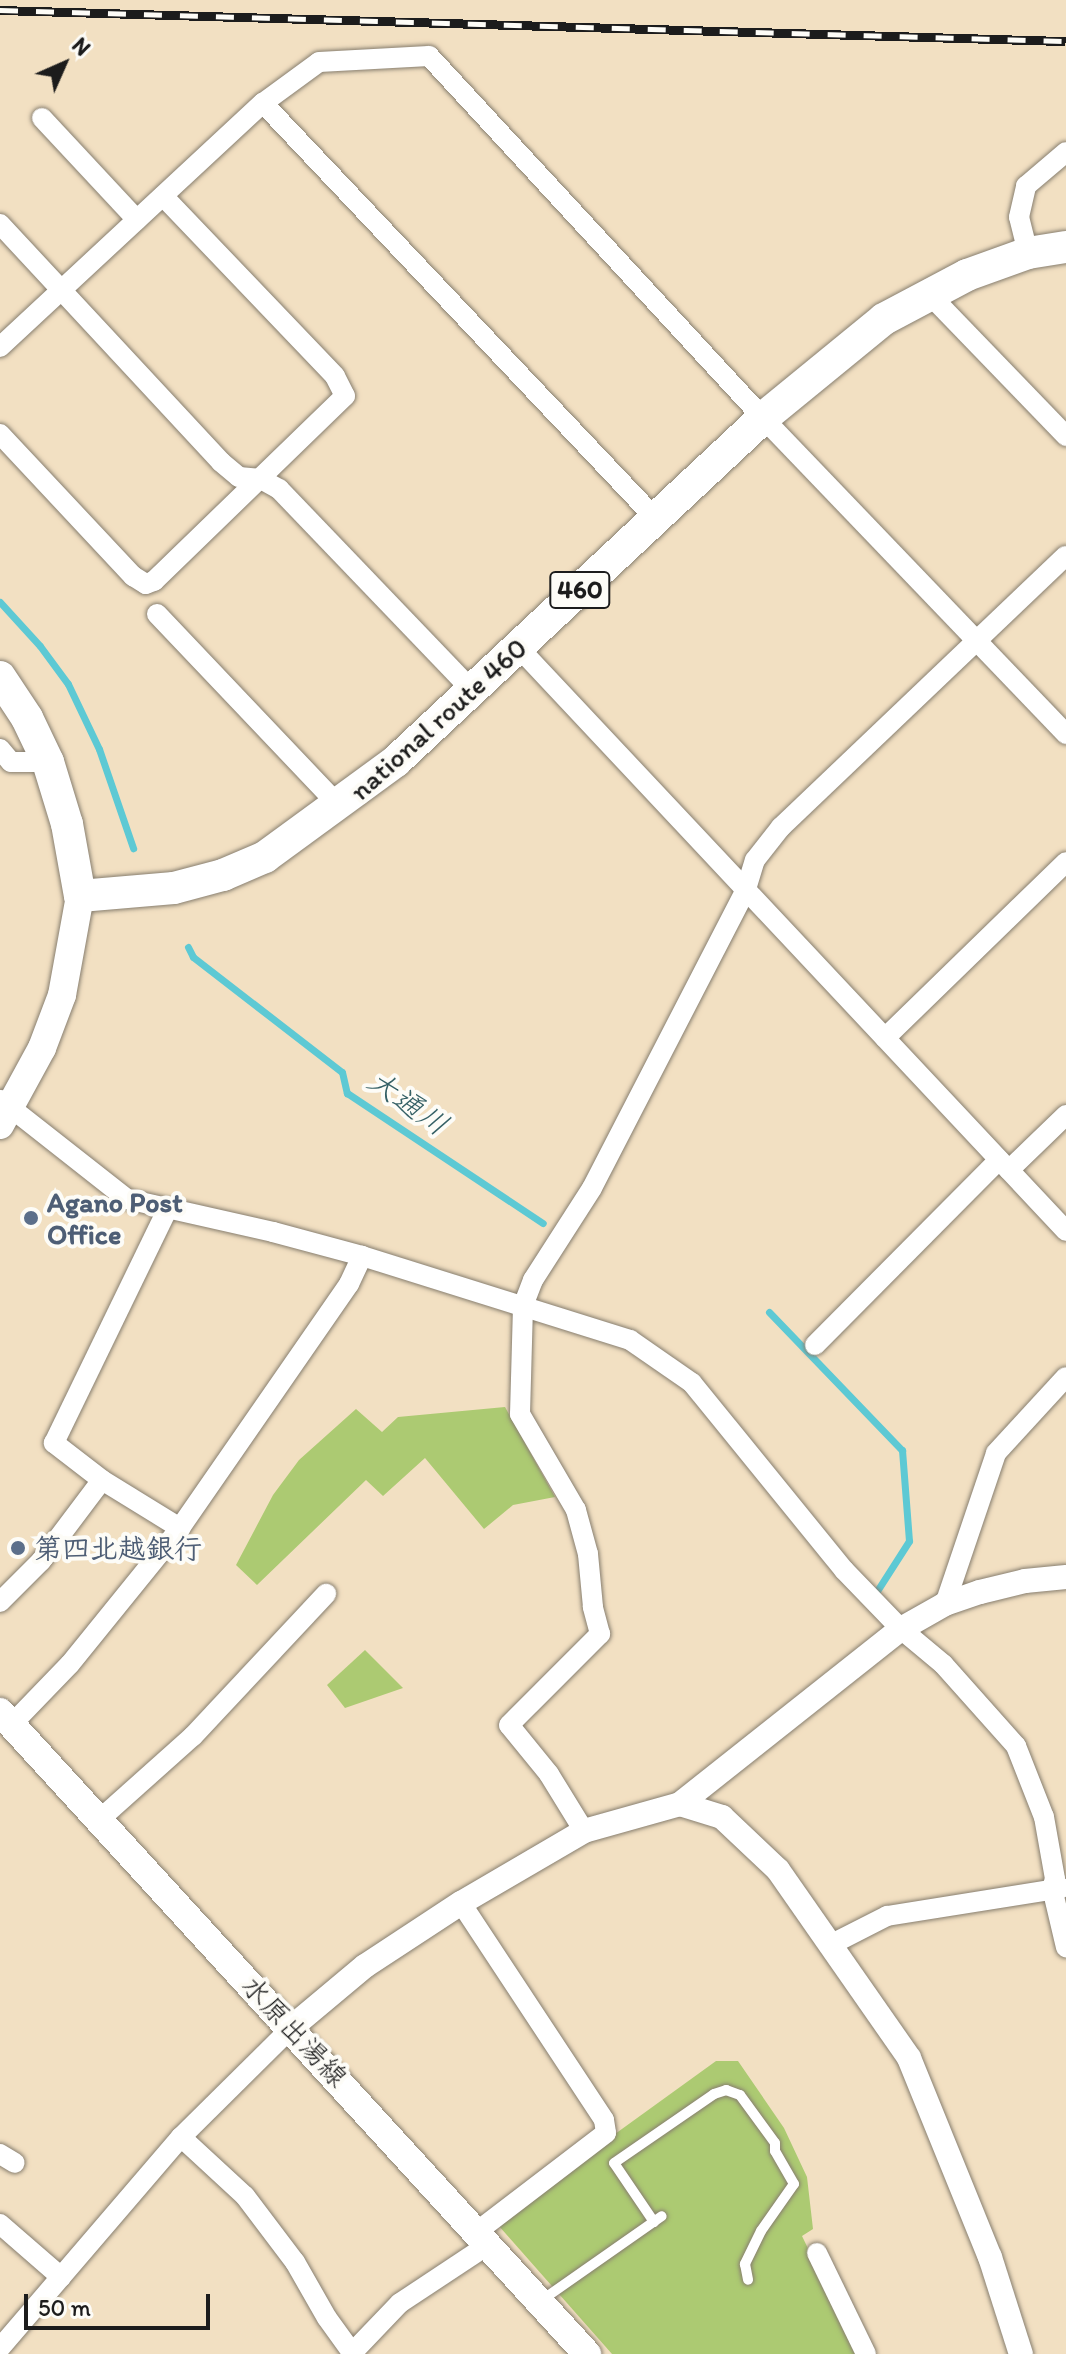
<!DOCTYPE html>
<html>
<head>
<meta charset="utf-8">
<style>
	body { margin:0 }
	#map { position:relative; width:1066px; height:2354px; overflow:hidden; background:#f2e0c2; font-family:Itim,"Klee One",sans-serif }
	div>[style] { position:absolute }
	[style*='--x'] { left:calc(var(--x)*1px); top:calc(var(--y)*1px); width:calc(var(--w)*1px); rotate:calc(var(--a)*1deg) }
	.green>* { inset:0; background:#acca72 }
	.stream>* { height:7px; margin:-3.5px; padding:0 3.5px; transform-origin:3.5px; border-radius:3.5px; background:#5dc9d4 }
	.roads { filter:drop-shadow(0 0 2px #877e6f) drop-shadow(0 0 2px #877e6f) }
	.service>* { height:10px; margin:-5px; padding:0 5px; transform-origin:5px; border-radius:5px; background:#fff }
	.minor>* { height:20px; margin:-10px; padding:0 10px; transform-origin:10px; border-radius:10px; background:#fff }
	.tertiary>* { height:24px; margin:-12px; padding:0 12px; transform-origin:12px; border-radius:12px; background:#fff }
	.secondary>* { height:28px; margin:-14px; padding:0 14px; transform-origin:14px; border-radius:14px; background:#fff }
	.trunk>* { height:32px; margin:-16px; padding:0 16px; transform-origin:16px; border-radius:16px; background:#fff }
	.rail>* { height:9px; margin-top:-4.5px; transform-origin:0; background:repeating-linear-gradient(90deg,#fdfcf7 0 18px,#1c1c1c 0 36px); box-sizing:border-box; border-block:2px solid #1c1c1c }
	.dots>* { width:22px; height:22px; translate:-50% -50%; box-sizing:border-box; border:4px solid #fdfcf7; border-radius:50% }
	span { translate:-50% -50%; white-space:nowrap; text-align:center; line-height:1.15; -webkit-text-stroke:8px #fdfcf7; paint-order:stroke }
	.shield-label span { padding:2px 6px; background:#fdfcf7; border:2px solid; border-radius:6px; -webkit-text-stroke-width:0 }
	.shield-label { font-size:26px; color:#1c1c1c; font-weight:700 }
	.street-label { font-size:28px; color:#1c1c1c }
	.service-label { font-size:28px; color:#4e5e75; font-weight:700 }
	.left { translate:0 -50%; text-align:left }
	.water-label { font-size:30px; color:#366166; font-style:italic }
	.north { position:absolute; left:24px; top:24px; width:80px; height:80px; -webkit-text-stroke:6px #fdfcf7; paint-order:stroke; rotate:45deg; font-size:22px; font-weight:700; line-height:32px; text-align:center; color:#1c1c1c }
	.north::after { content:''; display:block; margin:auto; width:28px; height:36px; background:#1c1c1c; clip-path:polygon(50% 0,100% 100%,50% 72%,0 100%) }
	.scale { position:absolute; left:24px; top:2294px; width:186px; height:36px; box-sizing:border-box; border:4px solid #1c1c1c; border-top:0; padding-left:10px; font-size:24px; line-height:28px; white-space:nowrap; color:#1c1c1c; -webkit-text-stroke:6px #fdfcf7; paint-order:stroke }
</style>
</head>
<body>
<div id="map">
	<div class="green">
		<i style="clip-path:polygon(505px 1407px,555px 1497px,513px 1505px,484px 1529px,425px 1458px,383px 1496px,366px 1480px,257px 1585px,236px 1565px,273px 1495px,299px 1460px,356px 1409px,382px 1432px,398px 1417px)"></i>
		<i style="clip-path:polygon(365px 1650px,403px 1688px,345px 1708px,327px 1685px)"></i>
		<i style="clip-path:polygon(716px 2061px,738px 2061px,784px 2128px,807px 2177px,813px 2229px,802px 2236px,859px 2354px,612px 2354px,498px 2225px,514px 2207px)"></i>
	</div>
	<div class="stream">
		<i style="--x:0;--y:602;--w:59;--a:47.7"></i>
		<i style="--x:40;--y:646;--w:47;--a:53.6"></i>
		<i style="--x:68;--y:684;--w:72;--a:64.5"></i>
		<i style="--x:99;--y:749;--w:105;--a:71"></i>
		<i style="--x:188;--y:947;--w:11;--a:63"></i>
		<i style="--x:193;--y:957;--w:188;--a:37.7"></i>
		<i style="--x:342;--y:1072;--w:22;--a:77"></i>
		<i style="--x:347;--y:1093;--w:235;--a:33.6"></i>
		<i style="--x:769;--y:1312;--w:192;--a:46.1"></i>
		<i style="--x:902;--y:1450;--w:91;--a:85.6"></i>
		<i style="--x:909;--y:1541;--w:59;--a:122.6"></i>
	</div>
	<div class="roads">
		<div class="service">
			<i style="--x:654;--y:2222;--w:71;--a:-124.1"></i>
			<i style="--x:614;--y:2163;--w:121;--a:-34.6"></i>
			<i style="--x:714;--y:2094;--w:13;--a:-18"></i>
			<i style="--x:726;--y:2090;--w:15;--a:20"></i>
			<i style="--x:740;--y:2095;--w:59;--a:53.9"></i>
			<i style="--x:775;--y:2143;--w:8;--a:90"></i>
			<i style="--x:775;--y:2151;--w:38;--a:60"></i>
			<i style="--x:794;--y:2184;--w:57;--a:125.1"></i>
			<i style="--x:761;--y:2231;--w:37;--a:116"></i>
			<i style="--x:745;--y:2264;--w:16;--a:79"></i>
			<i style="--x:542;--y:2300;--w:146;--a:-35"></i>
		</div>
		<div class="minor">
			<i style="--x:263;--y:103;--w:572;--a:46.63"></i>
			<i style="--x:42;--y:118;--w:139;--a:47"></i>
			<i style="--x:0;--y:224;--w:325;--a:47.1"></i>
			<i style="--x:221;--y:462;--w:23;--a:40"></i>
			<i style="--x:239;--y:477;--w:22;--a:5"></i>
			<i style="--x:261;--y:479;--w:21;--a:29"></i>
			<i style="--x:279;--y:489;--w:279;--a:46.2"></i>
			<i style="--x:1028;--y:253;--w:37;--a:-104"></i>
			<i style="--x:1019;--y:217;--w:32;--a:-77"></i>
			<i style="--x:1026;--y:186;--w:52;--a:-40.4"></i>
			<i style="--x:928;--y:293;--w:199;--a:46"></i>
			<i style="--x:0;--y:347;--w:359;--a:-42.9"></i>
			<i style="--x:263;--y:103;--w:69;--a:-36.2"></i>
			<i style="--x:319;--y:62;--w:110;--a:-3.1"></i>
			<i style="--x:429;--y:56;--w:493;--a:47.3"></i>
			<i style="--x:763;--y:418;--w:438;--a:46.2"></i>
			<i style="--x:0;--y:434;--w:195;--a:46.9"></i>
			<i style="--x:133;--y:576;--w:15;--a:32"></i>
			<i style="--x:146;--y:584;--w:9;--a:-21"></i>
			<i style="--x:154;--y:581;--w:266;--a:-44.1"></i>
			<i style="--x:345;--y:396;--w:22;--a:-117"></i>
			<i style="--x:335;--y:376;--w:249;--a:-133.7"></i>
			<i style="--x:157;--y:614;--w:265;--a:46.5"></i>
			<i style="--x:519;--y:648;--w:799;--a:46.82"></i>
			<i style="--x:0;--y:749;--w:17;--a:50"></i>
			<i style="--x:11;--y:762;--w:37;--a:0"></i>
			<i style="--x:885;--y:1038;--w:252;--a:-44.2"></i>
			<i style="--x:1;--y:1100;--w:160;--a:38.2"></i>
			<i style="--x:127;--y:1199;--w:150;--a:12.7"></i>
			<i style="--x:273;--y:1232;--w:92;--a:15.1"></i>
			<i style="--x:362;--y:1256;--w:281;--a:17.4"></i>
			<i style="--x:630;--y:1340;--w:75;--a:34.7"></i>
			<i style="--x:692;--y:1383;--w:241;--a:50.9"></i>
			<i style="--x:844;--y:1570;--w:82;--a:46"></i>
			<i style="--x:901;--y:1629;--w:55;--a:39.8"></i>
			<i style="--x:943;--y:1664;--w:110;--a:48.3"></i>
			<i style="--x:1016;--y:1746;--w:76;--a:68.5"></i>
			<i style="--x:1044;--y:1817;--w:63;--a:79.9"></i>
			<i style="--x:1055;--y:1879;--w:9;--a:108"></i>
			<i style="--x:1052;--y:1888;--w:61;--a:76.7"></i>
			<i style="--x:1009;--y:1170;--w:79;--a:-44"></i>
			<i style="--x:815;--y:1345;--w:261;--a:-45.2"></i>
			<i style="--x:102;--y:1480;--w:92;--a:31.6"></i>
			<i style="--x:0;--y:1602;--w:58;--a:-45"></i>
			<i style="--x:41;--y:1561;--w:101;--a:-53"></i>
			<i style="--x:102;--y:1480;--w:61;--a:-142.4"></i>
			<i style="--x:54;--y:1443;--w:261;--a:-64.1"></i>
			<i style="--x:945;--y:1604;--w:159;--a:-71.3"></i>
			<i style="--x:996;--y:1453;--w:103;--a:-47.4"></i>
			<i style="--x:12;--y:1724;--w:83;--a:-46"></i>
			<i style="--x:70;--y:1664;--w:175;--a:-51"></i>
			<i style="--x:180;--y:1528;--w:297;--a:-55.3"></i>
			<i style="--x:349;--y:1284;--w:31;--a:-65"></i>
			<i style="--x:99;--y:1820;--w:126;--a:-41.8"></i>
			<i style="--x:193;--y:1736;--w:195;--a:-46.9"></i>
			<i style="--x:584;--y:1831;--w:67;--a:-121.6"></i>
			<i style="--x:549;--y:1774;--w:63;--a:-129.2"></i>
			<i style="--x:509;--y:1725;--w:129;--a:-45"></i>
			<i style="--x:600;--y:1634;--w:28;--a:-105"></i>
			<i style="--x:593;--y:1607;--w:53;--a:-95.4"></i>
			<i style="--x:588;--y:1554;--w:46;--a:-105.3"></i>
			<i style="--x:576;--y:1510;--w:111;--a:-120.3"></i>
			<i style="--x:520;--y:1414;--w:108;--a:-88.4"></i>
			<i style="--x:523;--y:1306;--w:28;--a:-69"></i>
			<i style="--x:533;--y:1280;--w:109;--a:-57.3"></i>
			<i style="--x:592;--y:1188;--w:336;--a:-62.7"></i>
			<i style="--x:746;--y:889;--w:30;--a:-73"></i>
			<i style="--x:755;--y:860;--w:42;--a:-51.8"></i>
			<i style="--x:781;--y:827;--w:393;--a:-43.6"></i>
			<i style="--x:461;--y:1903;--w:260;--a:56.6"></i>
			<i style="--x:604;--y:2120;--w:13;--a:81"></i>
			<i style="--x:606;--y:2133;--w:161;--a:142.6"></i>
			<i style="--x:832;--y:1944;--w:62;--a:-27"></i>
			<i style="--x:887;--y:1916;--w:177;--a:-9.1"></i>
			<i style="--x:181;--y:2137;--w:87;--a:42.7"></i>
			<i style="--x:245;--y:2196;--w:83;--a:52.9"></i>
			<i style="--x:295;--y:2262;--w:64;--a:60.3"></i>
			<i style="--x:327;--y:2318;--w:44;--a:54.2"></i>
			<i style="--x:0;--y:2154;--w:17;--a:31"></i>
			<i style="--x:0;--y:2224;--w:81;--a:41"></i>
			<i style="--x:817;--y:2253;--w:112;--a:64.1"></i>
			<i style="--x:0;--y:2348;--w:278;--a:-49.4"></i>
			<i style="--x:181;--y:2137;--w:156;--a:-44.7"></i>
			<i style="--x:352;--y:2353;--w:69;--a:-46.2"></i>
			<i style="--x:400;--y:2303;--w:107;--a:-33.5"></i>
		</div>
		<div class="tertiary">
			<i style="--x:680;--y:1804;--w:44;--a:17.2"></i>
			<i style="--x:722;--y:1817;--w:77;--a:43.4"></i>
			<i style="--x:778;--y:1870;--w:229;--a:55.1"></i>
			<i style="--x:909;--y:2058;--w:215;--a:67.9"></i>
			<i style="--x:990;--y:2257;--w:102;--a:72.3"></i>
			<i style="--x:292;--y:2027;--w:95;--a:-39.9"></i>
			<i style="--x:365;--y:1966;--w:115;--a:-33.3"></i>
			<i style="--x:461;--y:1903;--w:143;--a:-30.3"></i>
			<i style="--x:584;--y:1831;--w:100;--a:-15.7"></i>
			<i style="--x:680;--y:1804;--w:282;--a:-38.4"></i>
			<i style="--x:901;--y:1629;--w:51;--a:-29.6"></i>
			<i style="--x:945;--y:1604;--w:37;--a:-19"></i>
			<i style="--x:980;--y:1592;--w:46;--a:-13.7"></i>
			<i style="--x:1025;--y:1581;--w:41;--a:-5.6"></i>
		</div>
		<div class="secondary">
			<i style="--x:0;--y:1125;--w:88;--a:-61.4"></i>
			<i style="--x:42;--y:1048;--w:57;--a:-69.3"></i>
			<i style="--x:62;--y:995;--w:101;--a:-79.7"></i>
			<i style="--x:0;--y:1712;--w:870;--a:47.56"></i>
		</div>
		<div class="trunk">
			<i style="--x:0;--y:677;--w:49;--a:56.6"></i>
			<i style="--x:27;--y:718;--w:49;--a:64.5"></i>
			<i style="--x:48;--y:762;--w:65;--a:73"></i>
			<i style="--x:67;--y:824;--w:73;--a:79.8"></i>
			<i style="--x:80;--y:896;--w:94;--a:-4.9"></i>
			<i style="--x:174;--y:888;--w:51;--a:-14.9"></i>
			<i style="--x:223;--y:875;--w:46;--a:-23.2"></i>
			<i style="--x:265;--y:857;--w:162;--a:-36.2"></i>
			<i style="--x:396;--y:761;--w:502;--a:-43.06"></i>
			<i style="--x:763;--y:418;--w:156;--a:-39.3"></i>
			<i style="--x:884;--y:319;--w:94;--a:-27.9"></i>
			<i style="--x:967;--y:275;--w:65;--a:-19.8"></i>
			<i style="--x:1028;--y:253;--w:38;--a:-9"></i>
		</div>
	</div>
	<div class="rail">
		<i style="--x:0;--y:10;--w:1066;--a:1.67"></i>
	</div>
	<div class="dots">
		<i style="left:31px;top:1218px;background:#5c6f8a"></i>
		<i style="left:18px;top:1548px;background:#5c6f8a"></i>
	</div>
	<div class="shield-label">
		<span style="left:580px;top:590px">460</span>
	</div>
	<div class="street-label">
		<span style="left:438px;top:719px;rotate:-42deg">national route 460</span>
		<span style="left:295px;top:2031px;rotate:47deg">水原出湯線</span>
	</div>
	<div class="service-label">
		<span class="left" style="left:47px;top:1218px">Agano Post<br>Office</span>
		<span class="left" style="left:34px;top:1548px">第四北越銀行</span>
	</div>
	<div class="water-label">
		<span style="left:408px;top:1103px;rotate:35deg">大通川</span>
	</div>
	<div class="north">N</div>
	<div class="scale">50 m</div>
</div>
</body>
</html>
